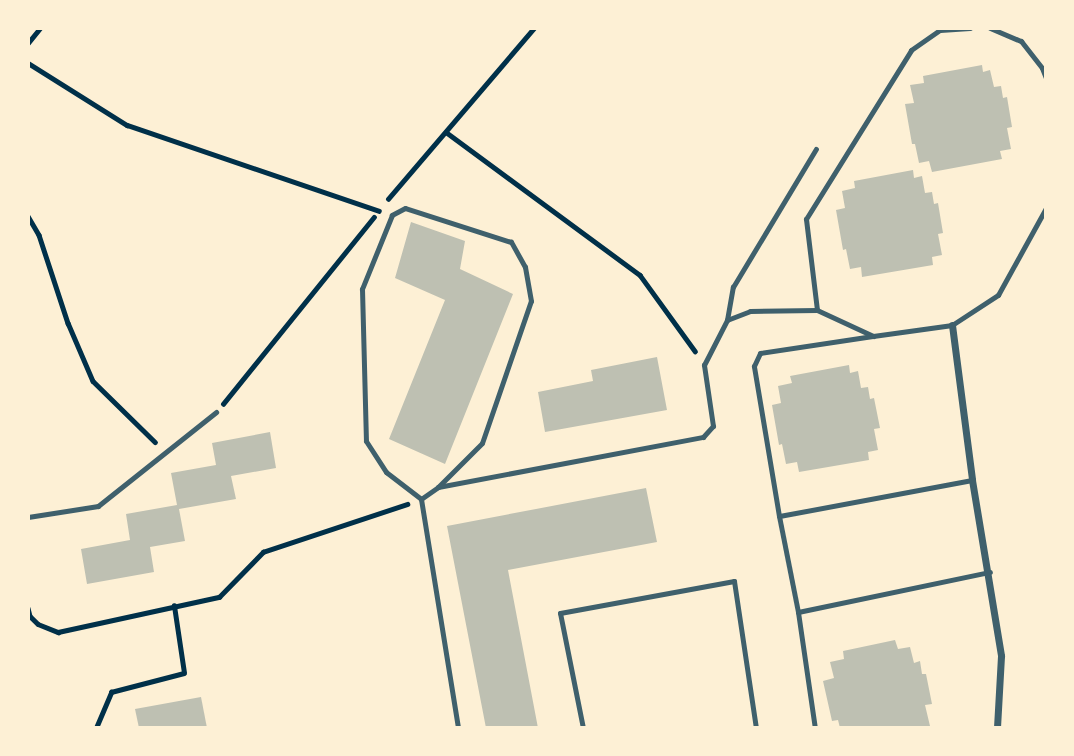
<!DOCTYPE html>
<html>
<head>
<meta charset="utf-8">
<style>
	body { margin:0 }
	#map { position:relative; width:1074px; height:756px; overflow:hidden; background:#fdf0d5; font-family:"Noto Sans",sans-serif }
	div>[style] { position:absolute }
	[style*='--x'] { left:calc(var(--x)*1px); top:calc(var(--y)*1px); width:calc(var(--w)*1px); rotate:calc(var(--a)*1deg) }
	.building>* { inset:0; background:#bec0b2 }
	.path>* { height:4.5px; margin:-2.25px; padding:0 2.25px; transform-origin:2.25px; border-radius:2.25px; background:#003049 }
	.service>* { height:5px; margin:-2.5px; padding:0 2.5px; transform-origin:2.5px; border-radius:2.5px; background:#3f606c }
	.minor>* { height:7px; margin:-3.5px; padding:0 3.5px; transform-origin:3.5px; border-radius:3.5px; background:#3f606c }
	span { translate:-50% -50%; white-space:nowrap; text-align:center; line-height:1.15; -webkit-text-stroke:5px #fdf0d5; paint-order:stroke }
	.frame { position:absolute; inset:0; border:30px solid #fdf0d5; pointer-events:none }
</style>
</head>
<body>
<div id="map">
	<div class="building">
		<i style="clip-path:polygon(982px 65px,983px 72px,990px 70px,994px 87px,1001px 86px,1003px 98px,1007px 97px,1012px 127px,1007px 128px,1011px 149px,1000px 151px,1002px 159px,932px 172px,929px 161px,919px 163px,915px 144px,912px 144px,905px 104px,914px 103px,910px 85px,924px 83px,923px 76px)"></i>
		<i style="clip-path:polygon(913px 170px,914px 178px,922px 176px,925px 193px,932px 192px,934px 204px,938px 203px,943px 233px,938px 234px,942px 255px,932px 257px,933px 265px,862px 277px,861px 267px,850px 269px,846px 249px,843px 250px,836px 210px,845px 208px,842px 191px,855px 188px,854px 181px)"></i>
		<i style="clip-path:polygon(411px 222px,465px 241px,460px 269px,513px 294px,445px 464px,389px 439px,445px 300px,395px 278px)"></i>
		<i style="clip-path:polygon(657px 357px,667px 410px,545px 432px,538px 392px,593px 381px,591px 370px)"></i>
		<i style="clip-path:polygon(849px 365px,850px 373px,858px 371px,861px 388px,868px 387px,870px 399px,874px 398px,880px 428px,874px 429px,878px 450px,868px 452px,869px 460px,799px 472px,797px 462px,786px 464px,782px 444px,779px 445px,772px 405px,781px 403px,778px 386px,792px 383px,790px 376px)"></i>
		<i style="clip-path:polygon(270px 432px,276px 468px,231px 476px,236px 499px,179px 509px,185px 541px,150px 547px,154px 572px,87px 584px,81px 549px,130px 540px,126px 514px,177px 505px,171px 473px,216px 465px,212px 443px)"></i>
		<i style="clip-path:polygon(646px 488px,657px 542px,508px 570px,538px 728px,486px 728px,447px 526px)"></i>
		<i style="clip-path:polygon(895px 640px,898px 649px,910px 647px,914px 663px,920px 661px,922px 674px,926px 674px,932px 704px,925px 705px,930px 726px,840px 728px,838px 720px,832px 721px,823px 681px,834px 678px,830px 662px,844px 659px,843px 651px)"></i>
		<i style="clip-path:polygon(201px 697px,207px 728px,139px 728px,135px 709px)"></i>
	</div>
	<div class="path">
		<i style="--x:28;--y:43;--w:19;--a:-51"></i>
		<i style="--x:28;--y:63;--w:117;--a:32.1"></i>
		<i style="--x:127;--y:125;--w:266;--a:18.8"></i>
		<i style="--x:446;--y:132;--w:241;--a:36.4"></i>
		<i style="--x:640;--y:275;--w:94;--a:54.1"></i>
		<i style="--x:388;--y:199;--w:225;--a:-49.5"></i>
		<i style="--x:28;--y:216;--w:22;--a:60"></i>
		<i style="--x:39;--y:235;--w:93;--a:71.8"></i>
		<i style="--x:68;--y:323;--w:63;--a:66.7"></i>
		<i style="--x:93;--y:381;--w:87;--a:44.5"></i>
		<i style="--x:223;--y:404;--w:240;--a:-51.1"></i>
		<i style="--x:28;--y:608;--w:8;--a:76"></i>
		<i style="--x:30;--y:616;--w:11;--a:45"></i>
		<i style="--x:38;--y:624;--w:22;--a:22"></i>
		<i style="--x:58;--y:632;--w:165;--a:-12.3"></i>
		<i style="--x:219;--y:597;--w:63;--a:-45.6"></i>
		<i style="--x:263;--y:552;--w:152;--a:-18.4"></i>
		<i style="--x:96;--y:728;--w:39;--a:-67"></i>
		<i style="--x:111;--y:692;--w:75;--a:-14.6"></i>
		<i style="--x:184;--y:673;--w:68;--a:-98.5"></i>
	</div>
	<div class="service">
		<i style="--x:990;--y:28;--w:34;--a:23"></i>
		<i style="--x:1021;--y:41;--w:34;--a:52"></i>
		<i style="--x:1042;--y:68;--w:11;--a:68"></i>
		<i style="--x:817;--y:310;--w:92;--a:-96.9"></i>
		<i style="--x:806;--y:219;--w:199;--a:-58.1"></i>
		<i style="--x:911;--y:50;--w:35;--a:-35"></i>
		<i style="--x:940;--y:30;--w:30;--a:-4"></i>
		<i style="--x:727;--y:320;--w:34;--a:-80"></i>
		<i style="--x:733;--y:287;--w:161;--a:-59"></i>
		<i style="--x:972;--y:480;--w:196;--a:169.4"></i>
		<i style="--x:779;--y:516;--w:98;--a:78.8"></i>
		<i style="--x:798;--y:612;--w:196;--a:-11.8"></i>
		<i style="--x:438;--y:487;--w:270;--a:-10.7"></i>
		<i style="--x:703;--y:437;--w:15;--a:-48"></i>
		<i style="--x:713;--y:426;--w:62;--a:-98.4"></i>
		<i style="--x:704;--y:365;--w:51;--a:-62.9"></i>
		<i style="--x:727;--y:320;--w:25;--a:-21"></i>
		<i style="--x:750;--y:311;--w:67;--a:-0.9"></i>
		<i style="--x:817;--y:310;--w:62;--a:24.9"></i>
		<i style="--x:873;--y:336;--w:80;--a:-7.9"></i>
		<i style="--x:952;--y:325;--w:55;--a:-33.1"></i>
		<i style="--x:998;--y:295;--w:99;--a:-61.1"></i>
		<i style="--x:421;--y:499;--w:21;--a:-35"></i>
		<i style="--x:438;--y:487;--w:62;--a:-45"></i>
		<i style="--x:482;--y:443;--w:150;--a:-71"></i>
		<i style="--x:531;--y:301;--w:35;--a:-100"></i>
		<i style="--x:525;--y:267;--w:29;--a:-119"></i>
		<i style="--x:511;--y:242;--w:111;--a:-162.2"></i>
		<i style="--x:405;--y:208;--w:15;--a:152"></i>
		<i style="--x:392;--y:215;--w:80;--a:112.1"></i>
		<i style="--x:362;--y:289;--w:152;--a:88.5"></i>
		<i style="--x:366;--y:441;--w:37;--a:57"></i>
		<i style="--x:386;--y:472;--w:44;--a:37.6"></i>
		<i style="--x:421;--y:499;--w:232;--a:80.8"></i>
		<i style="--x:779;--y:516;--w:152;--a:-99.5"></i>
		<i style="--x:754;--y:366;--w:14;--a:-65"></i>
		<i style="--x:760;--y:353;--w:114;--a:-8.6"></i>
		<i style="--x:28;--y:517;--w:71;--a:-8.9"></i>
		<i style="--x:98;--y:506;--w:151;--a:-38.5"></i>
		<i style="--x:798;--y:612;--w:117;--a:81.7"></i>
		<i style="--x:583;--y:728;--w:117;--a:-101.3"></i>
		<i style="--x:560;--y:613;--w:177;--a:-10.4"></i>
		<i style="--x:734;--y:581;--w:149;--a:81.5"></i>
	</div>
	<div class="minor">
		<i style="--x:952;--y:325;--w:156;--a:82.6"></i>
		<i style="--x:972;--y:480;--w:178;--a:80.6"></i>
		<i style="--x:1001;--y:656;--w:72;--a:93.2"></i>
	</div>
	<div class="frame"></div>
</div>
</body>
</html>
